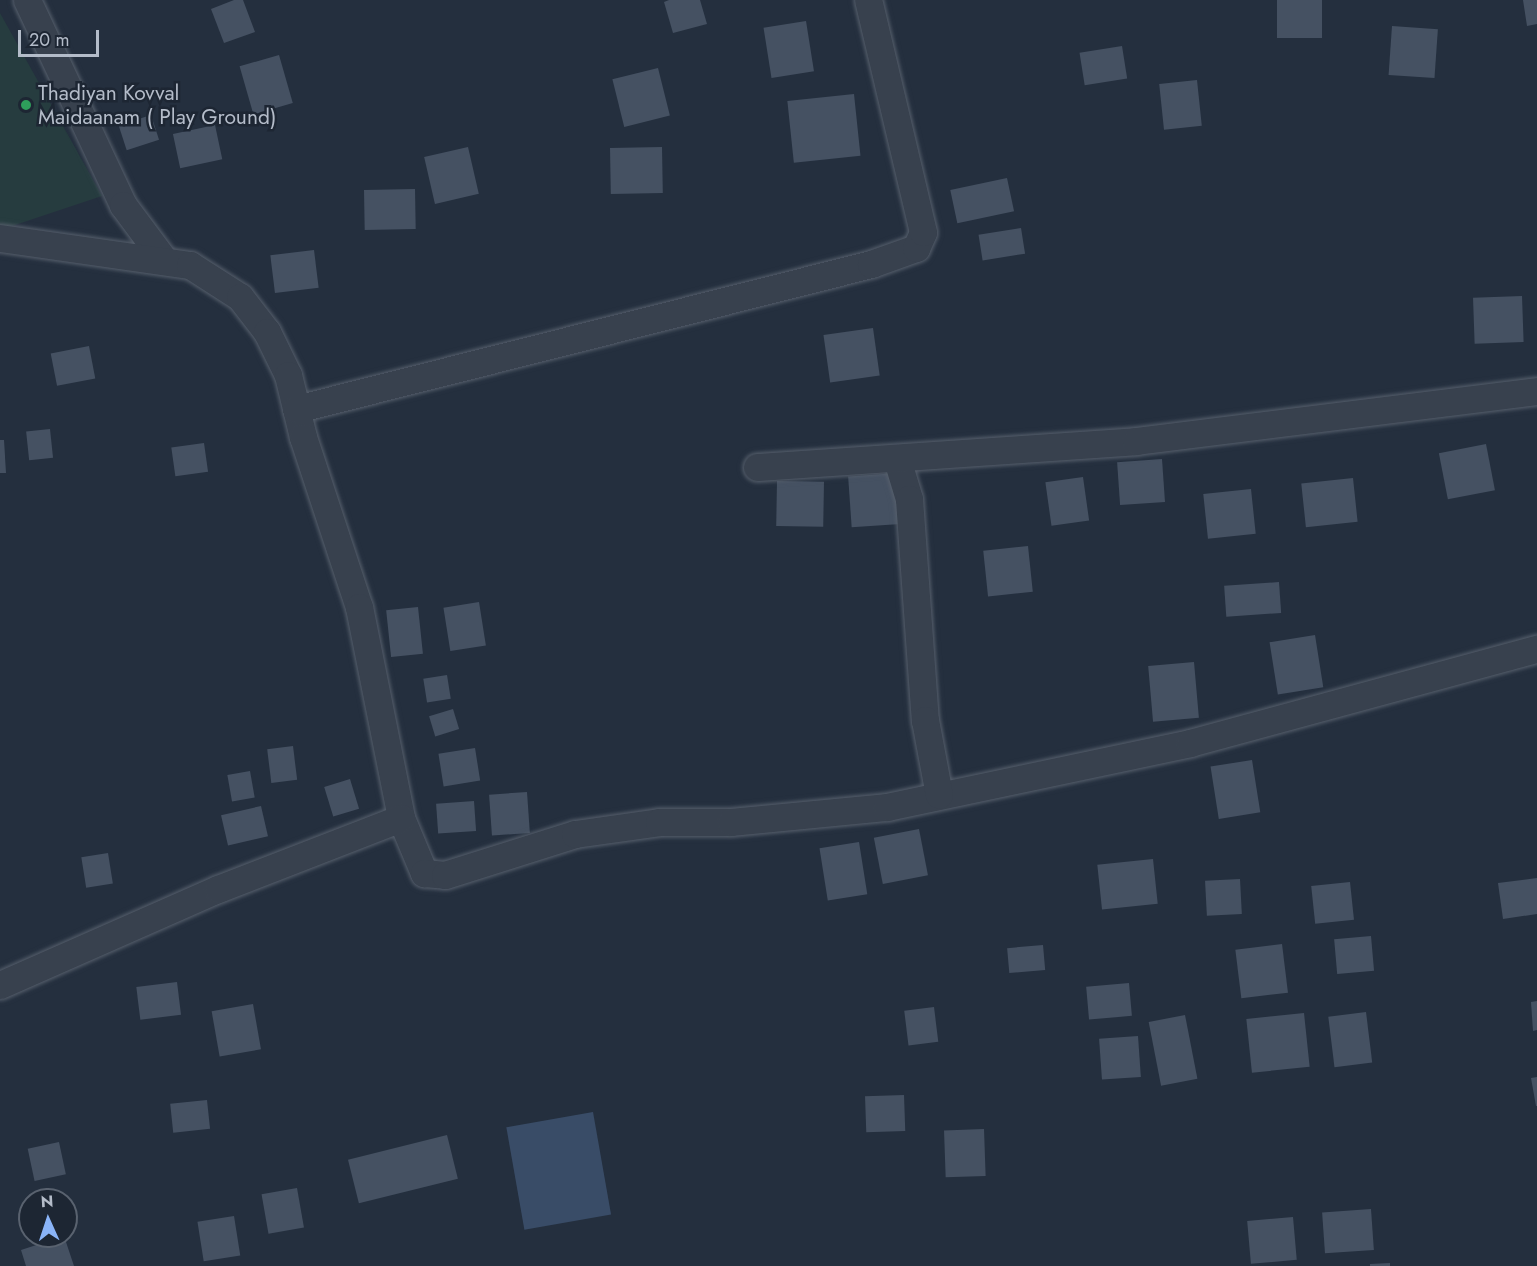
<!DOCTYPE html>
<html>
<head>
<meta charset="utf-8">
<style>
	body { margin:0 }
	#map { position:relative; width:1537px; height:1266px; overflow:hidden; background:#242f3e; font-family:Jost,sans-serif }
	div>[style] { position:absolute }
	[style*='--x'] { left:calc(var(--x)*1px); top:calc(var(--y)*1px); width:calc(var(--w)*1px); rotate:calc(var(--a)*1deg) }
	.green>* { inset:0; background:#263c3f }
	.water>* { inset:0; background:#394c67; transform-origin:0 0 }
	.building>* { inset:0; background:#455162; transform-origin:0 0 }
	.roads { filter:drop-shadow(0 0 2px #565f6c) drop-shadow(0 0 2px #565f6c) }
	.minor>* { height:27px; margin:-13.5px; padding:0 13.5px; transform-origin:13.5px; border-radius:13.5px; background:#38414e }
	.dots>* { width:16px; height:16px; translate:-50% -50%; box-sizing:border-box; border:3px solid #1d2633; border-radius:50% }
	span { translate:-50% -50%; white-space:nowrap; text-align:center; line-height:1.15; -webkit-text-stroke:5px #1d2633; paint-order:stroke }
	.poi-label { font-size:21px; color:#b4bcc9 }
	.left { translate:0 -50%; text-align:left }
	.north { position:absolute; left:18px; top:1188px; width:60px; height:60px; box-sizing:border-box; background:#1d2633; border:2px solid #59626f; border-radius:50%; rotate:357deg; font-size:16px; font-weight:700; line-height:24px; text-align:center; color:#b4bcc9 }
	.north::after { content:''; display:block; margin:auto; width:21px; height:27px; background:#8ab4f8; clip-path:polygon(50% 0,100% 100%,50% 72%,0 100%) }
	.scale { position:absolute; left:18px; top:30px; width:81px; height:27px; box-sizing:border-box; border:3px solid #b4bcc9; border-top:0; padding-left:8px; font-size:18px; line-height:21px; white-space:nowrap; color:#b4bcc9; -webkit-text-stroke:4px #1d2633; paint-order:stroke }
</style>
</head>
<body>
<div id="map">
	<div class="green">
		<i style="clip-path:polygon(0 13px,102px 196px,6px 228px,0 228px)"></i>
	</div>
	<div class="water">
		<i style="left:593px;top:1112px;width:104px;height:88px;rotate:80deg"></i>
	</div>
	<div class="building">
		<i style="clip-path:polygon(234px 0,243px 0,255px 32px,224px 43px,211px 9px)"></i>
		<i style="clip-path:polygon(669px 0,700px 0,707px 24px,673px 33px,664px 2px)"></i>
		<i style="left:1277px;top:0;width:45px;height:38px"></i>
		<i style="clip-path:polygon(1523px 0,1537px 0,1537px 24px,1527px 26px)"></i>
		<i style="left:806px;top:21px;width:51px;height:43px;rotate:81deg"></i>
		<i style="left:1392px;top:26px;width:46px;height:49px;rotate:4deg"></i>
		<i style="left:1122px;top:46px;width:33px;height:43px;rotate:81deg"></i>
		<i style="left:279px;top:55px;width:50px;height:41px;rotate:74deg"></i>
		<i style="left:658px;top:68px;width:49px;height:47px;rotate:76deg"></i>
		<i style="left:1197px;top:80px;width:46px;height:38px;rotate:84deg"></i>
		<i style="left:854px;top:94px;width:62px;height:67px;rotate:84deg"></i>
		<i style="left:151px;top:115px;width:26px;height:34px;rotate:72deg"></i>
		<i style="left:215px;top:125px;width:35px;height:43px;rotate:78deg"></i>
		<i style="left:468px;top:147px;width:48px;height:45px;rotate:77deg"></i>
		<i style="left:662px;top:147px;width:46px;height:52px;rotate:89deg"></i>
		<i style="left:1007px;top:178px;width:34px;height:58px;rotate:78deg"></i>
		<i style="left:415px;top:189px;width:40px;height:51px;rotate:89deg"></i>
		<i style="left:1021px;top:228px;width:26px;height:43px;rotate:81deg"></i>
		<i style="left:314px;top:250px;width:38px;height:44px;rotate:83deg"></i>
		<i style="left:1522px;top:296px;width:46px;height:49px;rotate:88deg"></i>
		<i style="left:873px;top:328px;width:48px;height:50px;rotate:82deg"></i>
		<i style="left:89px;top:346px;width:33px;height:39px;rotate:79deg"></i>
		<i style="left:50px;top:429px;width:29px;height:24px;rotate:84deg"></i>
		<i style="clip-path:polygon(0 440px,4px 440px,6px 473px,0 473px)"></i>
		<i style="left:204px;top:443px;width:29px;height:33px;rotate:82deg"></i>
		<i style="left:1486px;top:444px;width:47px;height:48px;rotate:79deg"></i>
		<i style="left:1162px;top:459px;width:43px;height:45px;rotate:86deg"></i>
		<i style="left:897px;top:473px;width:51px;height:49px;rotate:86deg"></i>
		<i style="left:1083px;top:477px;width:44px;height:38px;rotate:82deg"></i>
		<i style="left:1353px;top:478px;width:44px;height:52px;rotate:84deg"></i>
		<i style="left:777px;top:481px;width:47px;height:45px;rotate:1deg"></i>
		<i style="left:1251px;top:489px;width:45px;height:48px;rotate:84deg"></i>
		<i style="left:1028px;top:546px;width:46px;height:45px;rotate:84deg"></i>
		<i style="left:1279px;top:582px;width:31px;height:55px;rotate:86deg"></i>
		<i style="left:479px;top:602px;width:44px;height:36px;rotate:81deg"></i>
		<i style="left:418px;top:607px;width:47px;height:32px;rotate:84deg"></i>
		<i style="left:1315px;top:635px;width:53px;height:46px;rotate:81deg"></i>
		<i style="left:1194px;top:662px;width:56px;height:46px;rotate:85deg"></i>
		<i style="left:447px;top:675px;width:24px;height:24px;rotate:81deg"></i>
		<i style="left:453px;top:709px;width:21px;height:25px;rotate:73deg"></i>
		<i style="left:293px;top:746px;width:34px;height:26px;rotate:83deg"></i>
		<i style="left:475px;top:748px;width:33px;height:37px;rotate:81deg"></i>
		<i style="left:1252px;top:760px;width:53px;height:42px;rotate:81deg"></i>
		<i style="left:250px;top:771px;width:27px;height:23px;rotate:80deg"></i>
		<i style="left:350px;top:779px;width:31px;height:27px;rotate:73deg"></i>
		<i style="left:527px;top:792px;width:41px;height:38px;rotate:86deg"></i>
		<i style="left:474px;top:801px;width:30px;height:38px;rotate:86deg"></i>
		<i style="left:261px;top:806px;width:31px;height:41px;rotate:77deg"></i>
		<i style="left:919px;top:829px;width:47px;height:46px;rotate:79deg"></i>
		<i style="left:859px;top:842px;width:53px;height:40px;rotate:81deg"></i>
		<i style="left:108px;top:853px;width:31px;height:27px;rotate:81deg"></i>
		<i style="left:1153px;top:859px;width:45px;height:56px;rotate:84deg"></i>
		<i style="clip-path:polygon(1537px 878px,1537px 914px,1503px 919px,1498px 883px)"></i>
		<i style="left:1240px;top:879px;width:35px;height:35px;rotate:87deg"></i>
		<i style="left:1350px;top:882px;width:38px;height:39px;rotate:84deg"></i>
		<i style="left:1371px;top:936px;width:35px;height:37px;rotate:85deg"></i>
		<i style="left:1282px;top:944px;width:49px;height:47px;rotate:83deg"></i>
		<i style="left:1043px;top:945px;width:25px;height:36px;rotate:85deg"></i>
		<i style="left:177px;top:982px;width:33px;height:41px;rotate:83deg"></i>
		<i style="left:1129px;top:983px;width:33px;height:43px;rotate:85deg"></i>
		<i style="clip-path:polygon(1537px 1001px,1537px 1030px,1533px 1031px,1531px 1002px)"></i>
		<i style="left:253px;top:1004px;width:46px;height:42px;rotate:80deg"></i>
		<i style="left:934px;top:1007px;width:35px;height:30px;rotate:83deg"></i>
		<i style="left:1366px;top:1012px;width:51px;height:38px;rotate:83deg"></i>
		<i style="left:1304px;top:1013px;width:54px;height:58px;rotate:84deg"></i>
		<i style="left:1185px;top:1015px;width:65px;height:37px;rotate:79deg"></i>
		<i style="left:1138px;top:1036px;width:41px;height:39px;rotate:86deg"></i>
		<i style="clip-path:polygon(1537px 1077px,1537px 1106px,1536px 1106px,1531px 1078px)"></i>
		<i style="left:904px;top:1095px;width:36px;height:39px;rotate:88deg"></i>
		<i style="left:207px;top:1100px;width:29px;height:37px;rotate:84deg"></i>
		<i style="left:984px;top:1129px;width:47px;height:40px;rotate:88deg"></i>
		<i style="left:447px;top:1135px;width:45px;height:102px;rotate:76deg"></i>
		<i style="left:59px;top:1142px;width:33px;height:32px;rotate:78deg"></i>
		<i style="left:297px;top:1188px;width:40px;height:36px;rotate:80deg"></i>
		<i style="left:1371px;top:1209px;width:41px;height:49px;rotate:86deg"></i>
		<i style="left:234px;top:1216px;width:40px;height:37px;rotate:81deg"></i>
		<i style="left:1293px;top:1217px;width:43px;height:46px;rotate:85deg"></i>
		<i style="clip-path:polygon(64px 1236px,74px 1266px,26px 1266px,21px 1250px)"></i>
		<i style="clip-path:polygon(1390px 1263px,1390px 1266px,1370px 1266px,1370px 1264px)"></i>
	</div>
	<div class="roads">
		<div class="minor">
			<i style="--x:27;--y:0;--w:226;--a:64.9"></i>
			<i style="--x:123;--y:205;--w:69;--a:53.3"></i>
			<i style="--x:0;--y:238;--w:192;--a:8.1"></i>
			<i style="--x:190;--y:265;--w:59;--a:32.6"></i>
			<i style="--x:240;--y:297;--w:44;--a:52.4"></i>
			<i style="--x:267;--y:332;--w:48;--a:64"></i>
			<i style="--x:288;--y:375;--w:64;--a:76.4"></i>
			<i style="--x:303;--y:437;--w:179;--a:71.8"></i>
			<i style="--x:359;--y:607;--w:215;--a:78.7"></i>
			<i style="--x:401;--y:818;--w:60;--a:67.3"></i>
			<i style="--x:424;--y:873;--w:21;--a:5"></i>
			<i style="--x:445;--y:875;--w:136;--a:-17.5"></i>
			<i style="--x:575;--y:834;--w:85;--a:-8.1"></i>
			<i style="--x:659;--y:822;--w:72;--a:0"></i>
			<i style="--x:731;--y:822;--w:157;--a:-5.5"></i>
			<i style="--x:887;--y:807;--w:310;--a:-11.9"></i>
			<i style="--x:1190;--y:743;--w:360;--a:-15.2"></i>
			<i style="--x:296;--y:409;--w:593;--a:-14.15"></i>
			<i style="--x:871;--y:264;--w:48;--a:-19.6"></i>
			<i style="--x:916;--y:248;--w:17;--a:-66"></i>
			<i style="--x:923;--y:232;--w:238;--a:-103.3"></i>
			<i style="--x:897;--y:459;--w:42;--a:73.3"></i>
			<i style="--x:909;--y:499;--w:222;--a:85.9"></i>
			<i style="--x:925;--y:720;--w:76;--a:79.4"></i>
			<i style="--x:757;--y:467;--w:380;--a:-3.9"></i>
			<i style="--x:1136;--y:441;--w:404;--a:-7.1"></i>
			<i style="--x:0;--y:985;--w:238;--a:-23.8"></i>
			<i style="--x:218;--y:889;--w:196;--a:-21.2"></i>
		</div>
	</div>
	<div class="dots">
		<i style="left:26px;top:105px;background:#2e9e5b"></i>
	</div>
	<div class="poi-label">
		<span class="left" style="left:38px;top:105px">Thadiyan Kovval<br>Maidaanam ( Play Ground)</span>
	</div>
	<div class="north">N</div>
	<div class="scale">20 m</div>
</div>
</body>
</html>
